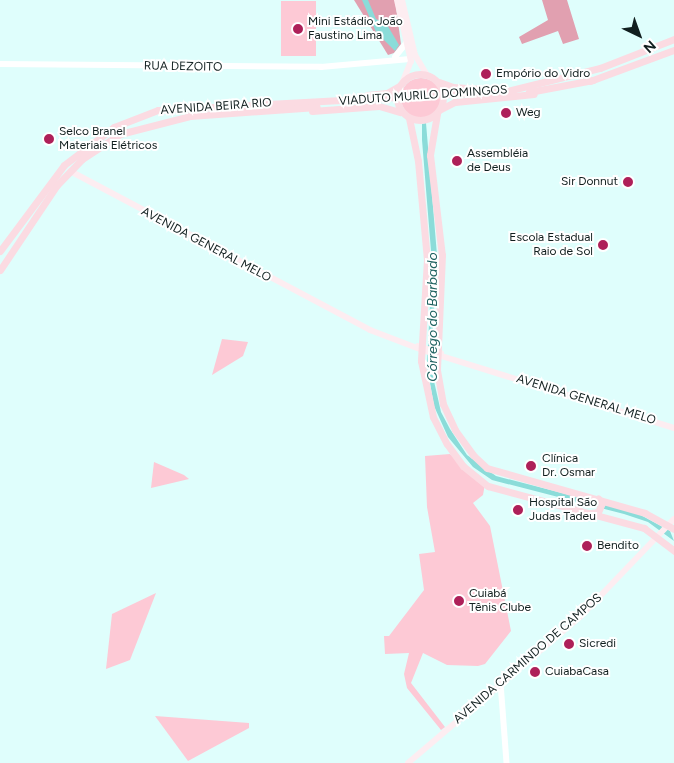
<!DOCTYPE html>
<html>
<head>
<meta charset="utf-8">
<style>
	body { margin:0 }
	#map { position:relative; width:674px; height:763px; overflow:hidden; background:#dffefc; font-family:Figtree,sans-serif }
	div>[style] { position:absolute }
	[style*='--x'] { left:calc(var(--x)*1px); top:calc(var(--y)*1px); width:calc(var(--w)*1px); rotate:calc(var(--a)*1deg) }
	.green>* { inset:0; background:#fdc9d5; transform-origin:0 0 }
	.round { border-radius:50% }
	.forest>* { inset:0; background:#e1a0b0 }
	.water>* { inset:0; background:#8bdcd9 }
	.tertiary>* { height:5.5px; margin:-2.75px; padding:0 2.75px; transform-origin:2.75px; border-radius:2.75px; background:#fff }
	.secondary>* { height:6px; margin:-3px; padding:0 3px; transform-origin:3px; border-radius:3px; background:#fdedf1 }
	.primary>* { height:7px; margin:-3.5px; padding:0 3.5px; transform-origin:3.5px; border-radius:3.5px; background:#fbdbe2 }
	.primary>.ring { margin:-3.5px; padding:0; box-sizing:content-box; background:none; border:7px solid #fbdbe2; border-radius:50% }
	.dots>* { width:14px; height:14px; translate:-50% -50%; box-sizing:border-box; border:2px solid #fff; border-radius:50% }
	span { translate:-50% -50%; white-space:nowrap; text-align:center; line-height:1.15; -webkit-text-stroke:4px #fff; paint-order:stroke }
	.poi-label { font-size:12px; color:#111f1f }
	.left { translate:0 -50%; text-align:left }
	.right { translate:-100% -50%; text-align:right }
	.street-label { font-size:12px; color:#111f1f }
	.water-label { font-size:14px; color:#206361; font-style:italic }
	.north { position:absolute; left:614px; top:10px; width:50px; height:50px; -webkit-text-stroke:4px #fff; paint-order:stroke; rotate:138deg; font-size:14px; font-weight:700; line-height:20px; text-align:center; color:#111f1f }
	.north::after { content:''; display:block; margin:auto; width:18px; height:22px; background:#111f1f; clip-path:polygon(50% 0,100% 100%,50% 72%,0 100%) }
</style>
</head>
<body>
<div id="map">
	<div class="green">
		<i style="left:281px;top:1px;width:35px;height:55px"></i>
		<i class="round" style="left:401px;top:78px;width:40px;height:40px"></i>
		<i style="clip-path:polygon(222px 339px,248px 342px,243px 356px,212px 375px)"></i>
		<i style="clip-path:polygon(450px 454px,485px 484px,483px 495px,473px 503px,490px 526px,511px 631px,485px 664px,478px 666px,447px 665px,423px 653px,411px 683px,445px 727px,441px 730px,407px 688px,404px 674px,409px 653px,385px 654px,384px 636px,389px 636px,424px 590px,419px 554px,435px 552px,427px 507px,425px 456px)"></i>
		<i style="clip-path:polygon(154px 462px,184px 475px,189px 479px,151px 488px)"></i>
		<i style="clip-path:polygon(156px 593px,130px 660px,106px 669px,112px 614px)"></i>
		<i style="clip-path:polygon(155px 716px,249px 723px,249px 728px,188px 761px)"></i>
	</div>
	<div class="forest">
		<i style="clip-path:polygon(354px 0,395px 0,401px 44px,394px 53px,388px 55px)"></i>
		<i style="clip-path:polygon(542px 0,567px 0,579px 39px,563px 44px,558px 31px,522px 44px,519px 37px,548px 20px)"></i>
	</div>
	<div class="water">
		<i style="clip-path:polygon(362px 0,368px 0,376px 19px,386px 23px,399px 45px,395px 51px,376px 32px)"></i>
		<i style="clip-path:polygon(426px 123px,437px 255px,431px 368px,441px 412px,450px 429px,467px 455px,496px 476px,635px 512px,670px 531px,674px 541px,648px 522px,624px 514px,492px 480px,473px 467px,448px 437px,434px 406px,427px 365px,432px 263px,422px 140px,422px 124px)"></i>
	</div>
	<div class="tertiary">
		<i style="--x:395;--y:57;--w:19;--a:-51"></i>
		<i style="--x:0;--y:64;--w:321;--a:0.5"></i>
		<i style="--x:321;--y:67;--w:89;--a:-5.1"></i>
		<i style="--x:501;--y:683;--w:80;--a:85.7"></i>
	</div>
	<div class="secondary">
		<i style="--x:397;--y:0;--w:63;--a:77.1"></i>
		<i style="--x:411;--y:61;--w:24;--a:112"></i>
		<i style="--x:402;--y:0;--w:57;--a:76.7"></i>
		<i style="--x:415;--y:55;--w:23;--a:59"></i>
		<i style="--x:70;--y:171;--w:340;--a:27.9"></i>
		<i style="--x:370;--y:330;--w:56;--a:21"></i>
		<i style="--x:422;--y:350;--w:264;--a:17.2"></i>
		<i style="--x:418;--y:346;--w:24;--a:17"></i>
		<i style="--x:408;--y:763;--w:227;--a:-40.4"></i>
		<i style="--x:581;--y:616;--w:134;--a:-46.2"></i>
	</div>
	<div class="primary">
		<i class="ring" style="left:397px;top:74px;width:39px;height:39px"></i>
		<i style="--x:590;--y:81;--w:90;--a:-20.3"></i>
		<i style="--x:439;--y:82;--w:15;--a:20"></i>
		<i style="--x:453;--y:87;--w:31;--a:4"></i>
		<i style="--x:529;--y:92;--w:65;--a:-10.6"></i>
		<i style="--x:367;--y:95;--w:20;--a:-6"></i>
		<i style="--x:387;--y:93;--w:14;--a:-30"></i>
		<i style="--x:441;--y:109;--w:16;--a:-27"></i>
		<i style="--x:455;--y:102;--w:79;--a:-5.8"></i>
		<i style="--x:312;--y:111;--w:67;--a:-4.3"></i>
		<i style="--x:379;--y:106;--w:22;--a:16"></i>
		<i style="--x:437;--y:114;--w:42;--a:99.7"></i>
		<i style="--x:430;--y:155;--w:101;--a:83.2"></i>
		<i style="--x:442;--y:255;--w:115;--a:92.5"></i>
		<i style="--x:437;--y:370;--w:35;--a:80"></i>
		<i style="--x:443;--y:404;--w:29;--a:65"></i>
		<i style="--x:455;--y:430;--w:31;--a:54"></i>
		<i style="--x:473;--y:455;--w:19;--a:43"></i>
		<i style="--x:487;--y:468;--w:164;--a:15.9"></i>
		<i style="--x:645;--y:513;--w:33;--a:29"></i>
		<i style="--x:409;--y:118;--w:44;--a:78.2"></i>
		<i style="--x:418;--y:161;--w:98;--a:84.8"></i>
		<i style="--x:427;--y:259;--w:102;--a:93.4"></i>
		<i style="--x:421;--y:361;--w:57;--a:77.9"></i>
		<i style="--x:433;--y:417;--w:30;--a:63"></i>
		<i style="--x:447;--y:444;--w:27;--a:54"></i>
		<i style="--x:463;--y:466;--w:32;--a:39"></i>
		<i style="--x:488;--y:486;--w:162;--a:15.1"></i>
		<i style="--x:644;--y:528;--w:38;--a:37"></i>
		<i style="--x:0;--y:251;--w:107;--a:-53.3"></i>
		<i style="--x:64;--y:165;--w:63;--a:-37.2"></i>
		<i style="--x:114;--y:127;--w:47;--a:-21.1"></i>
		<i style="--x:158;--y:110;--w:350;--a:-3.1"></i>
		<i style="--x:507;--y:91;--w:96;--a:-13.9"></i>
		<i style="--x:600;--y:68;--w:79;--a:-21.4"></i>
		<i style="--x:0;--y:270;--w:102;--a:-56.2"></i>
		<i style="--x:57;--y:185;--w:36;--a:-46"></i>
		<i style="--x:82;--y:159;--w:45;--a:-33.3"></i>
		<i style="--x:120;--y:134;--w:72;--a:-14.4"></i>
		<i style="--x:190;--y:116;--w:127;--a:-4.1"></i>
		<i style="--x:591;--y:513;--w:7;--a:-8"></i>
		<i style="--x:598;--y:512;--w:10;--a:-66"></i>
		<i style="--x:602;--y:503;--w:6;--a:-129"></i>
	</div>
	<div class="dots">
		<i style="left:298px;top:29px;background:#ae2059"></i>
		<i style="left:486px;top:74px;background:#ae2059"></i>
		<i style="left:506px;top:113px;background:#ae2059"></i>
		<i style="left:49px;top:139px;background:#ae2059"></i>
		<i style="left:457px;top:161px;background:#ae2059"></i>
		<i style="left:628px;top:182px;background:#ae2059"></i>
		<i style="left:603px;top:245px;background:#ae2059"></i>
		<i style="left:531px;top:466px;background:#ae2059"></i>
		<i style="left:518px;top:510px;background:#ae2059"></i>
		<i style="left:587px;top:546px;background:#ae2059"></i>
		<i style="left:459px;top:601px;background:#ae2059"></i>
		<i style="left:569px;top:644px;background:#ae2059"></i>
		<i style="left:535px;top:672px;background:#ae2059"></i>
	</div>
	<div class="poi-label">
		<span class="left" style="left:308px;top:29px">Mini Estádio João<br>Faustino Lima</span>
		<span class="left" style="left:496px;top:74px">Empório do Vidro</span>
		<span class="left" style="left:516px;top:113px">Weg</span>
		<span class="left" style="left:59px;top:139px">Selco Branel<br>Materiais Elétricos</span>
		<span class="left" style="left:467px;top:161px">Assembléia<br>de Deus</span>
		<span class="right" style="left:618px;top:182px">Sir Donnut</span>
		<span class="right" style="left:593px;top:245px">Escola Estadual<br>Raio de Sol</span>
		<span class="left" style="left:542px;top:466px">Clínica<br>Dr. Osmar</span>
		<span class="left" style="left:529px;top:510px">Hospital São<br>Judas Tadeu</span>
		<span class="left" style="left:597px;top:546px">Bendito</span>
		<span class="left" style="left:469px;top:601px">Cuiabá<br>Tênis Clube</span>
		<span class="left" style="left:579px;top:644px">Sicredi</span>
		<span class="left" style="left:545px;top:672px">CuiabaCasa</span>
	</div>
	<div class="street-label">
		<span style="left:183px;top:67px;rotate:1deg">RUA DEZOITO</span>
		<span style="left:423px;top:96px;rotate:-4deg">VIADUTO MURILO DOMINGOS</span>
		<span style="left:216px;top:107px;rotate:-4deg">AVENIDA BEIRA RIO</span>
		<span style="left:206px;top:245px;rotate:28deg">AVENIDA GENERAL MELO</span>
		<span style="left:586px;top:400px;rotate:17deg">AVENIDA GENERAL MELO</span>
		<span style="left:528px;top:659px;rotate:-41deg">AVENIDA CARMINDO DE CAMPOS</span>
	</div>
	<div class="water-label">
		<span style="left:433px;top:317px;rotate:-90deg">Córrego do Barbado</span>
	</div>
	<div class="north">N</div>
</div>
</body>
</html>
